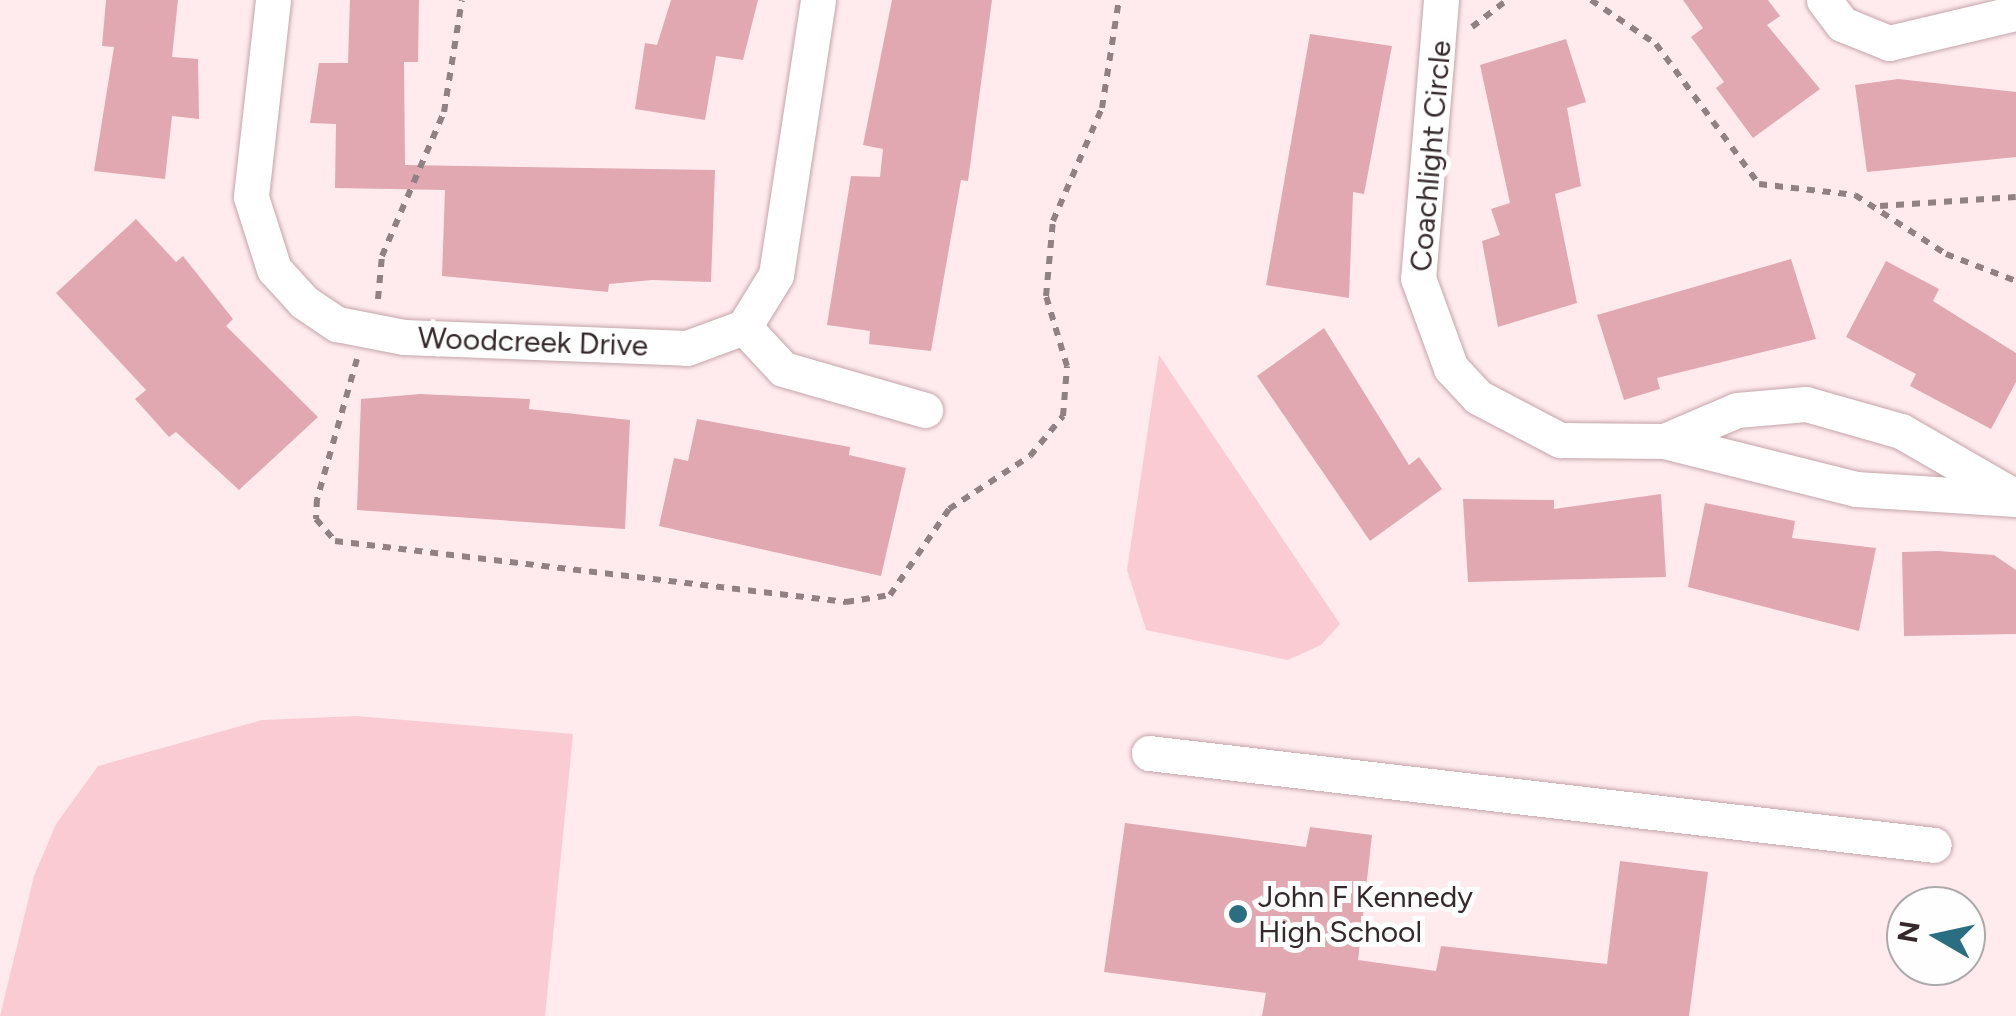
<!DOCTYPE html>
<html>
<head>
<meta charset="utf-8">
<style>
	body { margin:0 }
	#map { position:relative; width:2016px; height:1016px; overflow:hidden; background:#ffebee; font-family:Figtree,sans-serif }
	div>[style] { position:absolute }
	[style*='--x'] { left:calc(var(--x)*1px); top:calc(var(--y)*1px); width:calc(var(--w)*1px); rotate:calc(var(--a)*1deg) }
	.green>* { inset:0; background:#facbd3 }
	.building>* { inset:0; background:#e1a8b2 }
	.path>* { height:6px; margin-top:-3px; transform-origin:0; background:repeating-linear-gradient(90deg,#918184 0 8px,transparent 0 16px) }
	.roads { filter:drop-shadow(0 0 2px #c4a5aa) drop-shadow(0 0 2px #c4a5aa) }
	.minor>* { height:35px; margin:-17.5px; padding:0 17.5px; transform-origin:17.5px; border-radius:17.5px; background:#fff }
	.dots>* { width:28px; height:28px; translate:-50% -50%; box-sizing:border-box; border:5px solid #fefefe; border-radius:50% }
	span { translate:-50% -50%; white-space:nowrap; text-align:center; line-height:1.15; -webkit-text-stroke:10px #fefefe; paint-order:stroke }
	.street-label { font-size:30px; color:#35292b }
	.poi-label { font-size:30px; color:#35292b }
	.left { translate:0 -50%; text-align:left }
	.north { position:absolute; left:1886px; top:886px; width:100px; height:100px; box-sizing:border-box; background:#fefefe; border:2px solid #aea9aa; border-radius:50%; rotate:279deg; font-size:28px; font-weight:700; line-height:40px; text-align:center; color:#35292b }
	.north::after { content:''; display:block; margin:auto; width:35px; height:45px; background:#2c6e81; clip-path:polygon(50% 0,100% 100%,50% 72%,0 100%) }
</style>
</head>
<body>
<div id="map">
	<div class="green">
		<i style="clip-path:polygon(1159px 355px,1340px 624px,1321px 645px,1288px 660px,1146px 630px,1127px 570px)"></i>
		<i style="clip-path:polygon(356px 716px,573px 734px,545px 1016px,0 1016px,34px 876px,56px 824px,98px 766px,262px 720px)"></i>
	</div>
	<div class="building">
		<i style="clip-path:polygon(106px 0,178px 0,172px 57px,198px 59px,199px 119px,172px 116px,165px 179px,94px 171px,114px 47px,102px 46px)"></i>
		<i style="clip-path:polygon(350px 0,419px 0,418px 62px,404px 62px,405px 165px,715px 170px,711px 282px,652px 280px,609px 284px,608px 292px,442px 276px,445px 190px,335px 188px,336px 124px,310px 123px,319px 63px,348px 63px)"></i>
		<i style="clip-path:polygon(671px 0,758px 0,743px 60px,716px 56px,705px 120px,635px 109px,645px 43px,657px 45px)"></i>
		<i style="clip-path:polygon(892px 0,992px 0,968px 181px,961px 180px,931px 351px,869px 344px,870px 331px,827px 325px,851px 176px,880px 177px,883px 149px,863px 145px)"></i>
		<i style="clip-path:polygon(1683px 0,1768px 0,1780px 16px,1767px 25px,1820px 89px,1753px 138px,1716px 88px,1724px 82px,1691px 37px,1703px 28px)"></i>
		<i style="clip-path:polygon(1310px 34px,1392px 46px,1364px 194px,1353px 192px,1349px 298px,1266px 285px)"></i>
		<i style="clip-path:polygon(1566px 39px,1586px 102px,1567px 108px,1581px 186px,1555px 194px,1577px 303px,1498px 327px,1482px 241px,1500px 235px,1491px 209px,1510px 203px,1480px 65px)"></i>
		<i style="clip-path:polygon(1898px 79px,2016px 92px,2016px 157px,1867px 172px,1855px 85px)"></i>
		<i style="clip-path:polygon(136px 219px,176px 262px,183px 256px,233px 319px,226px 326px,318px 417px,239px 490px,176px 432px,169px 437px,135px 399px,146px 390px,56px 293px)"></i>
		<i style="clip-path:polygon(1791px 259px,1816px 339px,1657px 378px,1660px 389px,1624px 400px,1597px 315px)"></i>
		<i style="clip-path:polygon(1886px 261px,1939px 289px,1933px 301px,2016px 353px,2016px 382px,1991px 429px,1910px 386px,1916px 374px,1846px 337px)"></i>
		<i style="clip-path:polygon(1324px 328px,1409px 465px,1419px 457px,1442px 489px,1370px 541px,1257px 376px)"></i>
		<i style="clip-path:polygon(420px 394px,530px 399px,529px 409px,630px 420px,625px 529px,357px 510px,361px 399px)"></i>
		<i style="clip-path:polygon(697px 419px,850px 447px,849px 455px,906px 468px,881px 576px,659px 526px,674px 458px,688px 461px)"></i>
		<i style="clip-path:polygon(1661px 494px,1666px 577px,1468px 582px,1463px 499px,1554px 500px,1554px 509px)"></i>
		<i style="clip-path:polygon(1705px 503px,1795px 521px,1792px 538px,1876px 548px,1859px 631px,1688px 587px)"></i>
		<i style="clip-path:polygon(1938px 551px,1994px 555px,2016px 570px,2016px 634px,1904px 636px,1902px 552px)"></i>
		<i style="clip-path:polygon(1125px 823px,1306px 847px,1310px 827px,1372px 835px,1358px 960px,1436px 971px,1441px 946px,1607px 964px,1620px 861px,1708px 872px,1689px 1016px,1262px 1016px,1266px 993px,1104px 972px)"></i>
	</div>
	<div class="path">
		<i style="--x:1591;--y:0;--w:78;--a:34.1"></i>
		<i style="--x:1656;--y:44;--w:174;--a:53.7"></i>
		<i style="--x:1759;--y:184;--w:97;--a:6.5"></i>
		<i style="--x:1855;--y:195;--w:108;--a:33"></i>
		<i style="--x:1946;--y:254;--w:75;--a:21.1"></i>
		<i style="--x:1472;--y:27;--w:44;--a:-37.6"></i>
		<i style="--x:1880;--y:206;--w:136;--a:-3.8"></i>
		<i style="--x:378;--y:299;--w:43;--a:-84.7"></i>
		<i style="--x:382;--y:256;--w:157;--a:-66.7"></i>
		<i style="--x:444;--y:112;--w:113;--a:-80.9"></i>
		<i style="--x:357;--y:359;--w:146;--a:105.9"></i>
		<i style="--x:317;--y:499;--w:20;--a:93"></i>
		<i style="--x:316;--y:519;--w:29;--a:49"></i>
		<i style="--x:335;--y:541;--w:515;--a:6.81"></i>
		<i style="--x:846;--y:602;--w:45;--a:-9"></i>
		<i style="--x:890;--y:595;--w:104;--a:-55.5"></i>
		<i style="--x:949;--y:509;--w:97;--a:-33.2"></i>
		<i style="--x:1030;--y:456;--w:52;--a:-50.5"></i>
		<i style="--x:1063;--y:416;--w:50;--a:-85.4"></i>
		<i style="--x:1067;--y:366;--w:73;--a:-106.7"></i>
		<i style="--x:1046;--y:296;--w:75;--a:-84.7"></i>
		<i style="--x:1053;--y:221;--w:123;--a:-66.6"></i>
		<i style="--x:1102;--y:108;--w:109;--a:-81.1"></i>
	</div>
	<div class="roads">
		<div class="minor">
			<i style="--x:273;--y:0;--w:198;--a:96.4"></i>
			<i style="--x:251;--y:197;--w:76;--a:72.3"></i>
			<i style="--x:274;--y:269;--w:45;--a:47.7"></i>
			<i style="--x:304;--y:302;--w:40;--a:34"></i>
			<i style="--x:337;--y:324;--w:68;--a:11"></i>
			<i style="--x:404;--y:337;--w:283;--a:2.2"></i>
			<i style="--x:687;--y:348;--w:61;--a:-20.2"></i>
			<i style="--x:744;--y:327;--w:61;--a:-58.4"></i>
			<i style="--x:776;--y:275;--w:278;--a:-81.3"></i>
			<i style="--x:1441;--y:0;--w:279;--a:94.7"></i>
			<i style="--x:1418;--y:278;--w:96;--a:69.9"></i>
			<i style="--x:1451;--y:368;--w:40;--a:47"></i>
			<i style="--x:1478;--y:397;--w:93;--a:27.7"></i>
			<i style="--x:1560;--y:440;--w:104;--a:0.6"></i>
			<i style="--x:1664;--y:441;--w:198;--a:14"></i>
			<i style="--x:1856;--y:489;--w:160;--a:3.6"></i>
			<i style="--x:1824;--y:0;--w:30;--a:53"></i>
			<i style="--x:1842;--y:24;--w:51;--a:22"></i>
			<i style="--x:1889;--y:43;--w:130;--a:-13.3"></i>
			<i style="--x:744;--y:327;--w:57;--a:47.1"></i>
			<i style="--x:783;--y:369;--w:148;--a:16.1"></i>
			<i style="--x:1664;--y:441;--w:79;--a:-23"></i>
			<i style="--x:1737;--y:410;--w:69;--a:-5"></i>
			<i style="--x:1806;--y:404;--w:99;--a:15.9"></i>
			<i style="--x:1901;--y:431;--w:130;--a:29.9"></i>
			<i style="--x:1149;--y:753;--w:790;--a:6.68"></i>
		</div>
	</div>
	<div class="dots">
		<i style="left:1238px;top:914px;background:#2c6e81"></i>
	</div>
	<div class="street-label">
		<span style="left:1431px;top:156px;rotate:-85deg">Coachlight Circle</span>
		<span style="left:533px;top:342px;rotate:2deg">Woodcreek Drive</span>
	</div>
	<div class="poi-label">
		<span class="left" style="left:1258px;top:914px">John F Kennedy<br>High School</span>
	</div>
	<div class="north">N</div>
</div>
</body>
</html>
